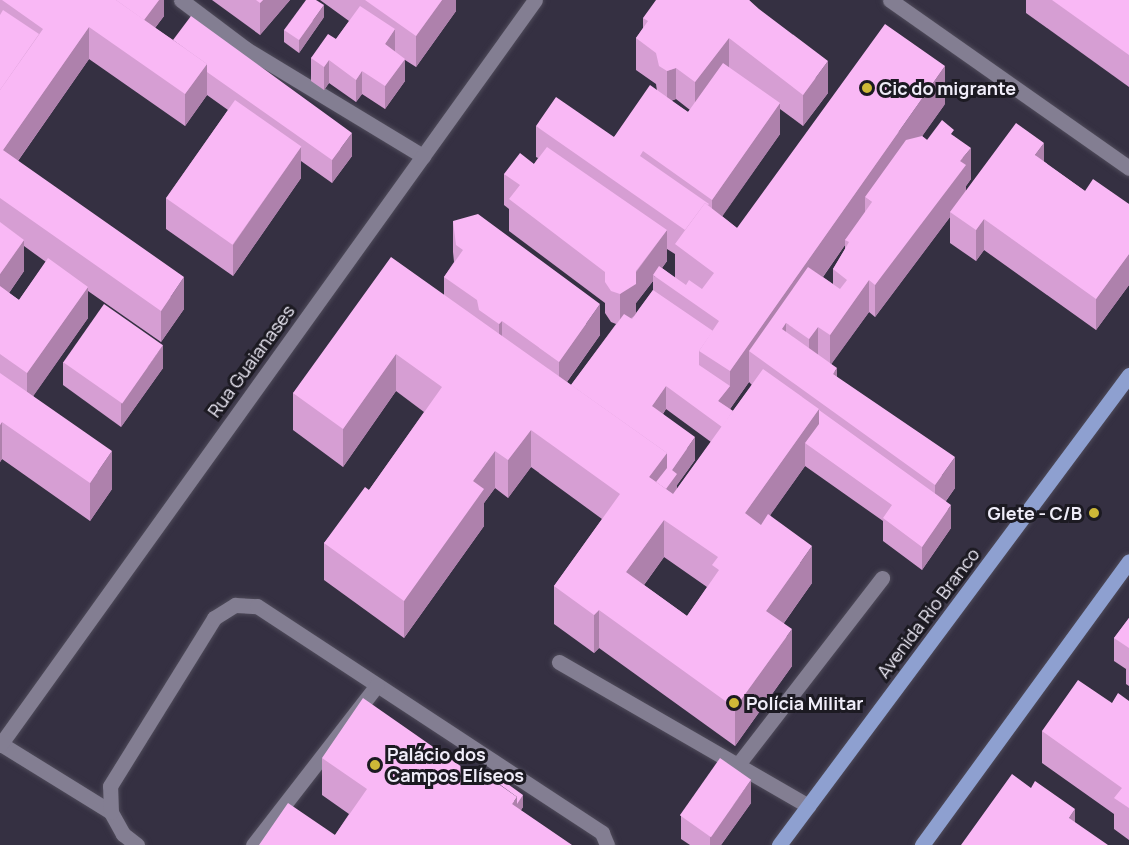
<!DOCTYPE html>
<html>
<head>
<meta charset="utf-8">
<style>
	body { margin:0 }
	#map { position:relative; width:1129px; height:845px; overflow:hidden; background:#353042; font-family:Manrope,sans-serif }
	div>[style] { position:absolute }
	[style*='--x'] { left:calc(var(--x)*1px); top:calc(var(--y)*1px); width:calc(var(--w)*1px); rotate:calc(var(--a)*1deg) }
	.roads { filter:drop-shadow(0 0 2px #4f4b5a) drop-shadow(0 0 2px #4f4b5a) }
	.minor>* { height:15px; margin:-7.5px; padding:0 7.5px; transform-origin:7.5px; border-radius:7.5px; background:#837e92 }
	.major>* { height:15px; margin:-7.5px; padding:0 7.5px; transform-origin:7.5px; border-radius:7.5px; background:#8ea0d0 }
	.wall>* { inset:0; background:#d69ed3 }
	.shaded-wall>* { inset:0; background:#ae81ac }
	.building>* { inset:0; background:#f9b8f5; transform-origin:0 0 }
	.dots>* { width:16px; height:16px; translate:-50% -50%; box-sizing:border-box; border:3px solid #1c1a22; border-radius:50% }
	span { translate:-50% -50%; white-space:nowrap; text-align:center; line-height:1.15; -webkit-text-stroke:6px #1c1a22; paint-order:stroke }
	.poi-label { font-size:18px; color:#f0edf9; font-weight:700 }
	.left { translate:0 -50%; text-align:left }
	.right { translate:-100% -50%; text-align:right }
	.street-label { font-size:18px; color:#f0edf9 }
</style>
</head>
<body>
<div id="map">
	<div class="roads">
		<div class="minor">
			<i style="--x:181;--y:0;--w:81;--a:37"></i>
			<i style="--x:246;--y:49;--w:207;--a:31.2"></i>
			<i style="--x:890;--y:0;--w:292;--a:35.1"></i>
			<i style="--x:559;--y:662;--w:288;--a:30"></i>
			<i style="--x:1;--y:744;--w:129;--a:31.7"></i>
			<i style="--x:0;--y:745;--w:917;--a:-54.32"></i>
			<i style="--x:736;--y:767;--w:239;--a:-52.3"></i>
			<i style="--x:137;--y:845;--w:18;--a:-142"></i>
			<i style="--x:123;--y:834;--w:25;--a:-119"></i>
			<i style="--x:111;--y:812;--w:26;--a:-92"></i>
			<i style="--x:110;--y:786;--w:198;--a:-58.2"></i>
			<i style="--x:214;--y:618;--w:25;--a:-32"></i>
			<i style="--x:235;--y:605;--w:22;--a:3"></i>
			<i style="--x:257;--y:606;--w:413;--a:33.3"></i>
			<i style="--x:602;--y:833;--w:13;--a:67"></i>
			<i style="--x:253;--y:845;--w:202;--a:-52.2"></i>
		</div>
		<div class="major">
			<i style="--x:779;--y:845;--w:586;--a:-53.33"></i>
			<i style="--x:922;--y:845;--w:351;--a:-53.9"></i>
		</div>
	</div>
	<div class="wall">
		<i style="clip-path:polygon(evenodd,0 0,164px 0,164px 16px,155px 28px,173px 40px,352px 156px,332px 183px,301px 161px,301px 178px,233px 276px,166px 229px,166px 198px,228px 110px,207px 95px,185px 126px,89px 59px,18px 161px,184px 309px,161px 342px,88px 291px,88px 318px,33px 396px,112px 489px,90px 521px,2px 459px,0 462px,0 0,24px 246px,46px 262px,19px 300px,9px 293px,24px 271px,24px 246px)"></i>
		<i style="clip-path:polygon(212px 0,290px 0,260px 35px)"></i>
		<i style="clip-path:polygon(320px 0,456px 0,456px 11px,416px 67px,405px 60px,405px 81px,385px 109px,362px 94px,356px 102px,329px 83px,324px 90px,311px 81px,311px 58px,336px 39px,349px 21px)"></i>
		<i style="clip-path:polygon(evenodd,749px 0,828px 93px,803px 126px,780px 109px,780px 134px,722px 216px,737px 228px,945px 104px,922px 136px,927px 140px,954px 136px,971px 179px,966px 186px,966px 191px,1044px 162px,1085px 191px,1129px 204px,1129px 285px,1096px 330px,984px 250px,976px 261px,950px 243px,950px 217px,875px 317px,869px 312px,831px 364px,837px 377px,955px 488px,946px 501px,951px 528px,922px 570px,883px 541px,883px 521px,805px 466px,770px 515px,812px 583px,784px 623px,792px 666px,735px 746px,599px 648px,594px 653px,554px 624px,554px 586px,602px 519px,531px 467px,508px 498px,495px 488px,484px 503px,484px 526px,404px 638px,324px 580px,324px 543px,369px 490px,424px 412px,396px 391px,343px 467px,293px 430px,293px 393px,444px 295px,444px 277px,454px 262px,453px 252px,453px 221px,600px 335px,567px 382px,571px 385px,616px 324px,611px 322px,605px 313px,605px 303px,509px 231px,509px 209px,504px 205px,504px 174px,534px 164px,538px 158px,536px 157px,536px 126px,614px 137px,657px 91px,656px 84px,636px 70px,636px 38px,643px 28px,643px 18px,749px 0,676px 99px,690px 110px,688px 112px,671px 101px,676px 99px,749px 0,845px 245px,845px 249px,833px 269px,833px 284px,823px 277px,845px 245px,749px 0,667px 249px,675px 254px,675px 278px,662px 268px,667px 261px,667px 249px,749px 0,653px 281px,653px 290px,636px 313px,636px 303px,653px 281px,749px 0,749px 382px,752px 385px,733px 411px,730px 409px,749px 382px,749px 0,666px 409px,711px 442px,677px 489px,677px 485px,695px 460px,663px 414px,666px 409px,749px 0,664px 557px,707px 587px,687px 616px,644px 585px,664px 557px)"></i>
		<i style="clip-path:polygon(1026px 0,1129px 0,1129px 87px,1026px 13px)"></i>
		<i style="clip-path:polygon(324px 17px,299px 53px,284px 42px,284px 30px)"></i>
		<i style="clip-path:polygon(63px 362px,163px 368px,121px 427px,63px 385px)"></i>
		<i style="clip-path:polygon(1129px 618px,1129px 686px,1126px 684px,1126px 669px,1114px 661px,1114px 638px)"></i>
		<i style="clip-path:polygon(1129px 701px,1129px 840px,1114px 829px,1114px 814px,1042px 763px,1042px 731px,1112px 703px)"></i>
		<i style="clip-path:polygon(322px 758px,472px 774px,523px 807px,521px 810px,335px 835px,349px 814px,322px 795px)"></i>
		<i style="clip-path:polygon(751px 803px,721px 845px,690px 845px,681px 839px,681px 816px)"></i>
	</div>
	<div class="shaded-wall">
		<i style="clip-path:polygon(159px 0,164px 0,164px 16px,144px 42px,144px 20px)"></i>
		<i style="clip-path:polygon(263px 0,290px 0,260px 35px,260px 3px)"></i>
		<i style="clip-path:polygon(442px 0,456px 0,456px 11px,416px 67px,416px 36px)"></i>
		<i style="clip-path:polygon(324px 5px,324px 17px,299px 53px,299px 40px)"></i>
		<i style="clip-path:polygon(89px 27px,89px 59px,3px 182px,3px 150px)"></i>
		<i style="clip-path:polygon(395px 29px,395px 52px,385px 44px)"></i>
		<i style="clip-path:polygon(729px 38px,729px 69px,695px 114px,695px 82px)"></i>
		<i style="clip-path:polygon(405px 59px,405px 81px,385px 109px,385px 86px)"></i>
		<i style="clip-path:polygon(329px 60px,329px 83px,324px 90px,324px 67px)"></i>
		<i style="clip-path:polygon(828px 61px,828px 93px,803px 126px,803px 95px)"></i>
		<i style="clip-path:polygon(207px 64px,207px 95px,185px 126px,185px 94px)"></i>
		<i style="clip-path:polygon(945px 66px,945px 104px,872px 207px,872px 202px,865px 197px,865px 217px,845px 240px,845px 245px,789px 325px,786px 323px,786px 354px,749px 351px,749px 382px,730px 409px,718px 401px,730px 386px,730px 371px)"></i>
		<i style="clip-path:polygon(676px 68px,676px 99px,667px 102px,667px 71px)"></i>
		<i style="clip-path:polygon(362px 71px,362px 94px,356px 102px,356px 80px)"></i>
		<i style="clip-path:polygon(780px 103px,780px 134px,712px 231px,712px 200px)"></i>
		<i style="clip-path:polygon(352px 133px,352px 156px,332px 183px,332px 160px)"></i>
		<i style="clip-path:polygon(1044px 143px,1044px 174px,1035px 155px)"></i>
		<i style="clip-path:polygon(301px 147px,301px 178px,233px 276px,233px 245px)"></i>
		<i style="clip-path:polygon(971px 148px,971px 179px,966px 186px,966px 197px,950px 212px,950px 217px,875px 317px,875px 285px,960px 161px)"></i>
		<i style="clip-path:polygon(984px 219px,984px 250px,976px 261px,976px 230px)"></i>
		<i style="clip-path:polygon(667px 230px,667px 261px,655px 277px,653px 275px,653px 281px,636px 303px,636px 315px,620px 325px,620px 294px)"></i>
		<i style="clip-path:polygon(24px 240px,24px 271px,0 306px,0 274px)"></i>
		<i style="clip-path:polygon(1129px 254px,1129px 285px,1096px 330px,1096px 299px)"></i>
		<i style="clip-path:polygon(184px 277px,184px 309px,161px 342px,161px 311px)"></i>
		<i style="clip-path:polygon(869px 280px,869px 312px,830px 366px,830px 335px)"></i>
		<i style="clip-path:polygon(88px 287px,88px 318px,27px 405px,27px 373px)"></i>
		<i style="clip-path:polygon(600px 304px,600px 335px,559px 393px,559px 362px)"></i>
		<i style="clip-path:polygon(502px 321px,502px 352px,499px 356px,499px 324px)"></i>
		<i style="clip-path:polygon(818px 327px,818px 358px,809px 370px,809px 339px)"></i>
		<i style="clip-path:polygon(163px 345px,163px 368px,121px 427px,121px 404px)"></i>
		<i style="clip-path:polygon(396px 354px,396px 391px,343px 467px,343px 429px)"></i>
		<i style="clip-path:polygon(837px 368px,837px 400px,833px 374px)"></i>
		<i style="clip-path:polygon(666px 386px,666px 409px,652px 429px,652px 406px)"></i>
		<i style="clip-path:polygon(819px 409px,819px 447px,805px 443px,805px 466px,745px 551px,745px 513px)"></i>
		<i style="clip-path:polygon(2px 422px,2px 459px,0 462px,0 425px)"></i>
		<i style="clip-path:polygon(531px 430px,531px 467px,508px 498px,508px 460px)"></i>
		<i style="clip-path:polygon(695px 437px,695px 460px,677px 485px,677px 497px,649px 477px,667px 453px,672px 470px)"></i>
		<i style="clip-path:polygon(112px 451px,112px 489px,90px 521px,90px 483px)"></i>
		<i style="clip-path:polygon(495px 451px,495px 488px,484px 503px,484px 526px,404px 638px,404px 601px,473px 481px)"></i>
		<i style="clip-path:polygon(955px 457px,955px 488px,935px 516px,935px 485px)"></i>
		<i style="clip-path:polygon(951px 505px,951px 528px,922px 570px,922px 547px)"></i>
		<i style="clip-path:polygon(664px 520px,664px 557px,626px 610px,626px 572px)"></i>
		<i style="clip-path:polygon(812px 546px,812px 583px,766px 648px,766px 611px)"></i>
		<i style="clip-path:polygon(599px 610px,599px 648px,594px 653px,594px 615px)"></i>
		<i style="clip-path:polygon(792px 629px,792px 666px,735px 746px,735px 708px)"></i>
		<i style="clip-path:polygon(751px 780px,751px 803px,721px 845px,710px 845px,710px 837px)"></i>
		<i style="clip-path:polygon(523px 795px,523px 807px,517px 816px,512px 804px,517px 797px)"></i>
		<i style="clip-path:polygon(1075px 809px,1075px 840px,1069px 818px)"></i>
	</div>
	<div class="building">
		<i style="clip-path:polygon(2px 0,116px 0,207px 64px,185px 94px,89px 27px,3px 150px,184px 277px,161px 311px,0 198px,0 90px,43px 29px)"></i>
		<i style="clip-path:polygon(116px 0,159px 0,144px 20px)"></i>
		<i style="clip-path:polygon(256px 0,263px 0,260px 3px)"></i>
		<i style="clip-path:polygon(306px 0,316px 0,324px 5px,299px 40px,284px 30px)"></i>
		<i style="clip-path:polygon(365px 0,442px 0,416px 36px)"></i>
		<i style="clip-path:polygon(656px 0,749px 0,759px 9px,828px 61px,803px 95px,729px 38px,695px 82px,676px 68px,667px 71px,659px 66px,656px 53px,636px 38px,648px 21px,643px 18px)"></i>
		<i style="clip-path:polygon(1052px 0,1129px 0,1129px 55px)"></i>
		<i style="clip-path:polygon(360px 6px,395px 29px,385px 44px,405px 59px,385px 86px,362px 71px,356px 80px,329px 60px,324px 67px,311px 58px,328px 34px,336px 39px)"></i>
		<i style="clip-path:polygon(3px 10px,39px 34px,0 90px,0 15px)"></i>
		<i style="clip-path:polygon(191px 16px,352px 133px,332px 160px,207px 72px,207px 64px,173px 40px)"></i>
		<i style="clip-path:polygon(885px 24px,945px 66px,730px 371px,699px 351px,719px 321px,653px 275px,659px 266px,686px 285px,689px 280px,702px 289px,714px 273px,675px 244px,705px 203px,737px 228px)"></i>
		<i style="clip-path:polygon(723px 63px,780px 103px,712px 200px,643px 151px,640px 156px,709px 204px,708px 205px,705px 203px,685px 230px,536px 126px,556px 97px,614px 137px,650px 85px,688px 112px)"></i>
		<i style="left:235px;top:100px;width:81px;height:120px;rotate:35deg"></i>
		<i style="clip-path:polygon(942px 120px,954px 130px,951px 134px,971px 148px,960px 161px,966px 165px,875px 285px,869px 280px,830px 335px,818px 327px,809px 339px,786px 323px,782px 329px,837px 368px,833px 374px,955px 457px,935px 485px,749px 351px,808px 267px,840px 289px,847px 280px,833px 269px,849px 242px,845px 240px,872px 202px,865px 197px,906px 140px,922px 136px,927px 140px)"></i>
		<i style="clip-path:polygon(1016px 123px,1044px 143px,1035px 155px,1085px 191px,1093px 179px,1129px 204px,1129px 254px,1096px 299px,984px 219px,976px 230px,950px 212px)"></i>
		<i style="clip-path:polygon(547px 147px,667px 230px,636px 271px,636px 284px,620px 294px,611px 291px,605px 282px,605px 272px,509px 199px,520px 185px,504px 174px,520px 153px,534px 164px)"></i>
		<i style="clip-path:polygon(478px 214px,600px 304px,559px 362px,502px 321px,499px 324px,479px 310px,477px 300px,444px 277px,463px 250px,456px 245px,453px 221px)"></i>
		<i style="clip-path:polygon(0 222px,24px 240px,0 274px)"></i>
		<i style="clip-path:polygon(evenodd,391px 257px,667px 453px,649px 477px,673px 494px,763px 369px,819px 409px,745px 513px,761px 525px,768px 514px,812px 546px,766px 611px,792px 629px,735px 708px,599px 610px,594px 615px,554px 586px,620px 494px,531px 430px,508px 460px,495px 451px,473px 481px,484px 489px,404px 601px,324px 543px,365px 487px,369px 490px,442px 387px,396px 354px,343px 429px,293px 393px,391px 257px,664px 520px,718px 557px,712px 565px,719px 570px,687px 616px,626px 572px,664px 520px)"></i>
		<i style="clip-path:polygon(48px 258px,88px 287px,27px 373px,0 354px,0 286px,19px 300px)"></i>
		<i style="clip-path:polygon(653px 290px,713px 331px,699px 351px,699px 365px,730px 386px,718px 401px,733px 411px,722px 427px,666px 386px,652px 406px,695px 437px,672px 470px,677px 474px,666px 489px,656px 482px,667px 468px,667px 453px,571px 385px,624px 314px,632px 319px)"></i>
		<i style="left:104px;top:304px;width:72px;height:71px;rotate:35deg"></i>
		<i style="clip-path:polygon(0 373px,112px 451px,90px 483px,2px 422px,0 425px)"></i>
		<i style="clip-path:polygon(819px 410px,951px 505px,922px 547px,883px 518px,892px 505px,805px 443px,819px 424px)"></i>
		<i style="clip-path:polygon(1129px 618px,1129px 648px,1114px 638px)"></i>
		<i style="clip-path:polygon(1078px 680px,1112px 703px,1118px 693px,1129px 701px,1129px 808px,1114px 798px,1122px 788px,1042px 731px)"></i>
		<i style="clip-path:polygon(363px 698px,472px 774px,476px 768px,483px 773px,517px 797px,512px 804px,572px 845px,259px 845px,288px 803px,335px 835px,367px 789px,322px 758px)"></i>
		<i style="left:720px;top:758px;width:38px;height:70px;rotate:35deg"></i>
		<i style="clip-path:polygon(1012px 774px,1031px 788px,1035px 781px,1075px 809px,1069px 818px,1108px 845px,961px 845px)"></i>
		<i style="clip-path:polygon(498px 777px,523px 795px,517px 804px,517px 797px,495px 781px)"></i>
	</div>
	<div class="dots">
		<i style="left:867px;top:88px;background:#ceb837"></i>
		<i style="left:1094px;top:513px;background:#ceb837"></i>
		<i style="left:734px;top:703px;background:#ceb837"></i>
		<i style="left:375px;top:765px;background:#ceb837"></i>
	</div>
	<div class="poi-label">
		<span class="left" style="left:879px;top:88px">Cic do migrante</span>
		<span class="right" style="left:1082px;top:513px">Glete - C/B</span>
		<span class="left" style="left:746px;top:703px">Polícia Militar</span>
		<span class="left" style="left:387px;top:765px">Palácio dos<br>Campos Elíseos</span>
	</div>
	<div class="street-label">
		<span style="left:251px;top:361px;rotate:-54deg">Rua Guaianases</span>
		<span style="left:928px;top:613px;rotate:-53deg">Avenida Rio Branco</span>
	</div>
</div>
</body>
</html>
